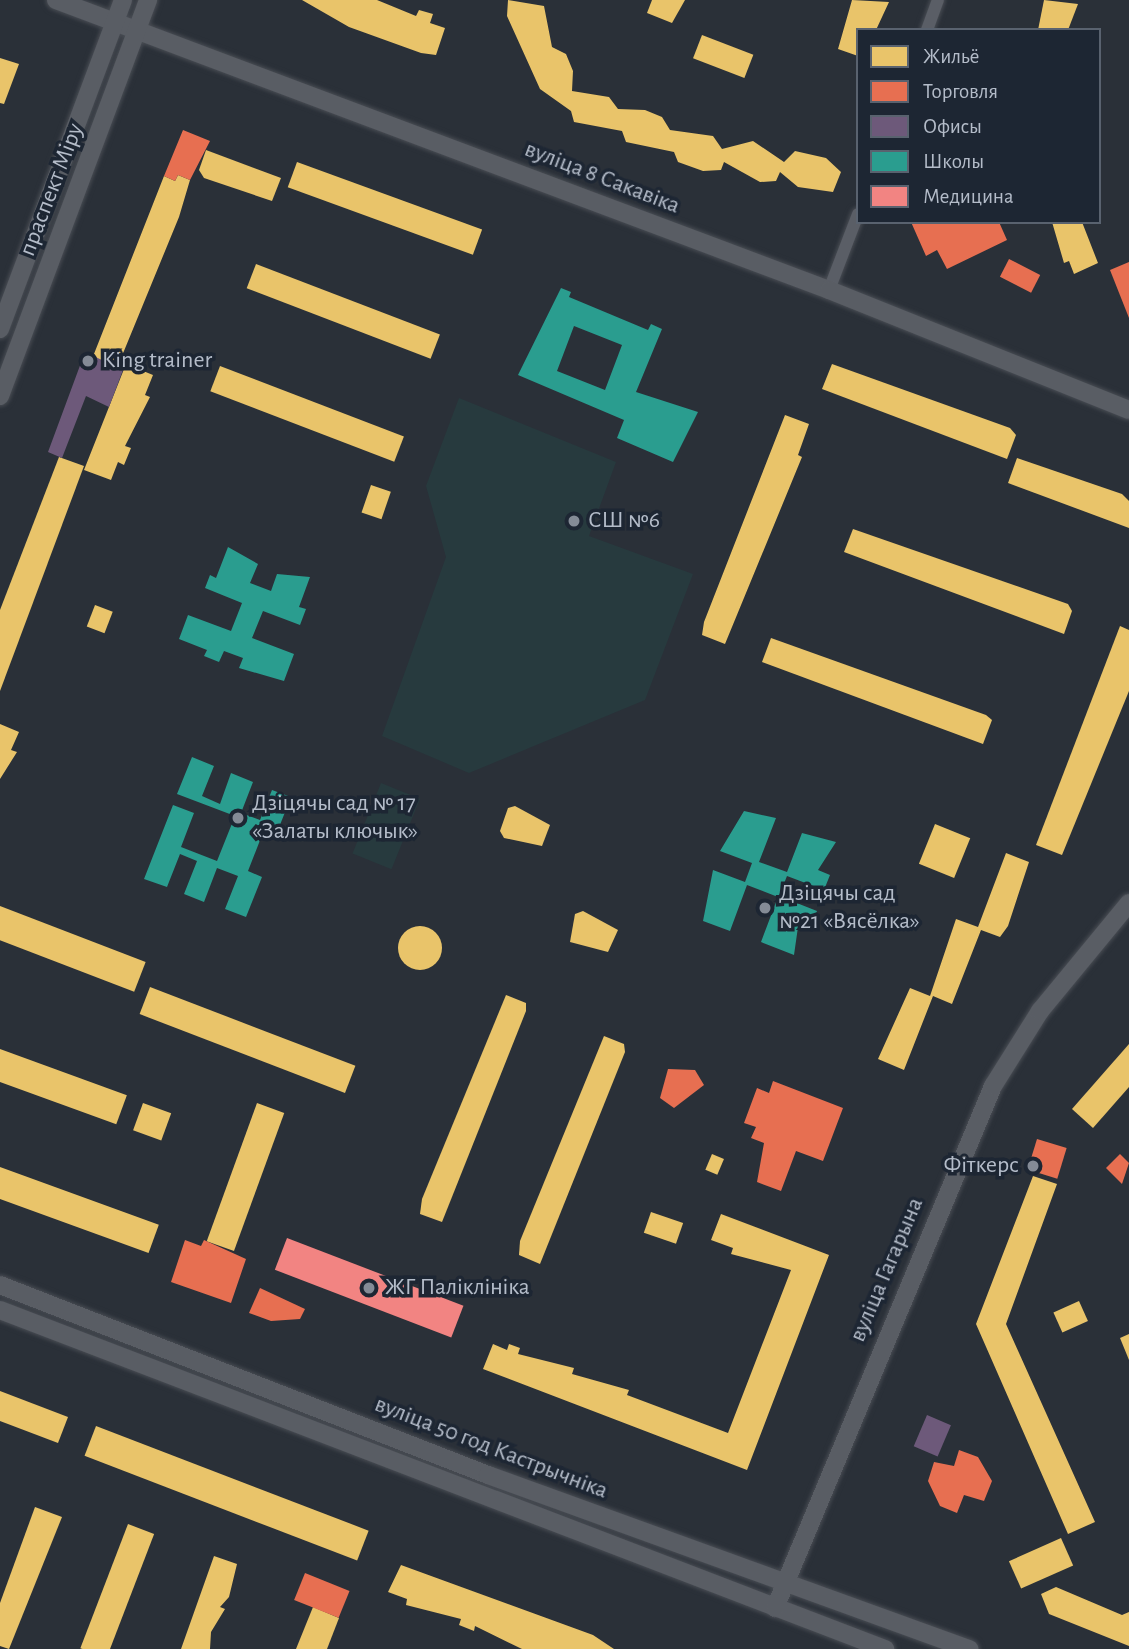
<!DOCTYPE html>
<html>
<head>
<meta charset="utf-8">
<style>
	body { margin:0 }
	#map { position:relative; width:1129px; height:1649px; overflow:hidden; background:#2a3038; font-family:"Alegreya Sans",sans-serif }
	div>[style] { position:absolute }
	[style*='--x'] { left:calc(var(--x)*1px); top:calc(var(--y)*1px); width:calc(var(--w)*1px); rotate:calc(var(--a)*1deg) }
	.green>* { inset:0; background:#273a3e; transform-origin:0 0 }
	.homes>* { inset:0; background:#e9c46a; transform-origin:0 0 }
	.round { border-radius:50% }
	.shops>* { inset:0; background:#e76f51; transform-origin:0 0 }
	.offices>* { inset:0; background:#6d597a; transform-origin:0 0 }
	.schools>* { inset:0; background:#2a9d8f }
	.health>* { inset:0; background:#f28482; transform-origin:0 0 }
	.roads { filter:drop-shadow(0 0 2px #484c53) drop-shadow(0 0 2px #484c53) }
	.street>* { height:12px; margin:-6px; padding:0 6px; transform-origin:6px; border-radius:6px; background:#5a5e66 }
	.secondary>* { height:18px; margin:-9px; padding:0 9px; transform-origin:9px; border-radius:9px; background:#595d64 }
	.dots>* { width:19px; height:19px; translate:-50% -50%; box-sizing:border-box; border:4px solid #1d2633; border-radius:50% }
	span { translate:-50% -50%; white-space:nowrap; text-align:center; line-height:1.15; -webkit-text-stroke:7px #1d2633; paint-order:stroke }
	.street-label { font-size:24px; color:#b4bcc9 }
	.poi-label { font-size:24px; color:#b4bcc9 }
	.left { translate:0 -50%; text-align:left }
	.right { translate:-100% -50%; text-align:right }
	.legend { position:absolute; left:856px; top:28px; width:245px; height:196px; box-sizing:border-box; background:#1d2633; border:2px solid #59626f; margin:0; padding:9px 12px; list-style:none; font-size:21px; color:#b4bcc9 }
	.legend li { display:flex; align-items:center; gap:14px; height:35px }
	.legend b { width:35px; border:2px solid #59626f }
</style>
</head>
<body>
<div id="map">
	<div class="green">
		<i style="clip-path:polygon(459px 398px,616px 462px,589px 536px,693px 574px,645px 700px,469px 773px,382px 736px,446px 557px,426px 486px)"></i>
		<i style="left:381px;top:783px;width:42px;height:76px;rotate:22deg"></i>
	</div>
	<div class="homes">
		<i style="clip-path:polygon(302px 0,377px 0,416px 16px,419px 10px,433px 14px,430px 23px,445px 28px,436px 55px,421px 53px,349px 27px)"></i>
		<i style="clip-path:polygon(508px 0,544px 6px,552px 47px,566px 54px,573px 71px,572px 91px,609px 97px,618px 109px,645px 110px,662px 117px,670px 130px,713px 136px,722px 149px,753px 141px,784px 162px,795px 151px,826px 158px,841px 172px,833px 192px,798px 187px,780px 172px,776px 181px,760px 182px,724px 162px,721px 170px,703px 171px,678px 162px,674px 152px,626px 142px,622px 131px,574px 122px,571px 111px,540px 89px,507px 16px)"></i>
		<i style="clip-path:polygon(652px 0,685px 0,672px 23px,647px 13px)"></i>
		<i style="clip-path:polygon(852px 0,889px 2px,876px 30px,858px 30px,858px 56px,838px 49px)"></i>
		<i style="clip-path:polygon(1044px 0,1078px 4px,1068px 30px,1038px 30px)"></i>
		<i style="left:702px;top:35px;width:55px;height:25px;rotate:21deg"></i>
		<i style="clip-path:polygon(0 58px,19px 64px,4px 104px,0 103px)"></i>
		<i style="clip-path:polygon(206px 150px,281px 178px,272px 201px,204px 178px,199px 170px)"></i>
		<i style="left:297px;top:162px;width:197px;height:27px;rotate:20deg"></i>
		<i style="clip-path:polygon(178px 175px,190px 180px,179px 217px,117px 368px,92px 359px,164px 176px,175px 181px)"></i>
		<i style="clip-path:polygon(1052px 222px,1082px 222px,1098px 263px,1074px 274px,1069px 261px,1064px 263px)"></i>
		<i style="left:256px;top:264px;width:197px;height:26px;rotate:21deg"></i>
		<i style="clip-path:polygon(126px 364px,153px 375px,145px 395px,150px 397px,125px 446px,131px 448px,124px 465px,118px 462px,111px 480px,84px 470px)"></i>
		<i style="clip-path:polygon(832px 364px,1010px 428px,1016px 435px,1007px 459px,822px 389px)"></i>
		<i style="left:220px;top:366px;width:197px;height:27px;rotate:21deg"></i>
		<i style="clip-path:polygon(785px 415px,809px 424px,798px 455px,802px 457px,725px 644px,702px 635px,704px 622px)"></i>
		<i style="clip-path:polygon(59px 457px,84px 466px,0 691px,0 610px)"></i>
		<i style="clip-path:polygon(1017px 458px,1122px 494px,1129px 501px,1129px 528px,1008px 483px)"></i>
		<i style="left:371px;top:485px;width:21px;height:29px;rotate:19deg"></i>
		<i style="clip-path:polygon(853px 529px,1068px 604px,1072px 611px,1064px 634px,844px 552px)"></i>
		<i style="left:95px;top:605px;width:19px;height:23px;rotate:21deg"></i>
		<i style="clip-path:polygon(1120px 626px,1129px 630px,1129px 691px,1062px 855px,1036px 845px)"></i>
		<i style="clip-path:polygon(771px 638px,986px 715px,992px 720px,983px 744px,762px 662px)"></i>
		<i style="clip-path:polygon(0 724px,19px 732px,11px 750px,17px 752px,0 779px)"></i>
		<i style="clip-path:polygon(515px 806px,550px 825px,542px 846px,504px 838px,500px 831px,508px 808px)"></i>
		<i style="left:935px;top:824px;width:38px;height:43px;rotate:22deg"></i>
		<i style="clip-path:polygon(1006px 853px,1029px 862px,1008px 926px,1000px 937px,981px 930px,952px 1004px,933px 996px,904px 1070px,878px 1059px,910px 988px,930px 996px,956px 919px,978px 927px)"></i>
		<i style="left:0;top:906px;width:156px;height:32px;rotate:21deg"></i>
		<i style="clip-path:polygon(583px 911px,618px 930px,608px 952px,570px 942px,575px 914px)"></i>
		<i class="round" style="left:398px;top:926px;width:44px;height:44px"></i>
		<i style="left:150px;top:987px;width:220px;height:29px;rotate:21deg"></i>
		<i style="clip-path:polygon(506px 995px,526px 1003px,526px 1011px,442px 1222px,420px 1214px,422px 1199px)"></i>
		<i style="clip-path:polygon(604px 1036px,624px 1044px,625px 1052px,540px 1264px,519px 1255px,520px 1241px)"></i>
		<i style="clip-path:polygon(1129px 1044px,1129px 1087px,1093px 1128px,1072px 1109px)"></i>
		<i style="left:0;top:1049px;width:135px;height:31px;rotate:20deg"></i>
		<i style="left:143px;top:1103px;width:30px;height:29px;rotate:20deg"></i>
		<i style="left:257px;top:1103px;width:29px;height:147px;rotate:20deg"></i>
		<i style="left:712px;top:1154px;width:13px;height:17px;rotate:23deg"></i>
		<i style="left:0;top:1167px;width:169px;height:30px;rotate:20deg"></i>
		<i style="clip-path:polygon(1033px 1176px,1057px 1184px,1006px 1324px,1095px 1522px,1068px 1534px,976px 1324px)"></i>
		<i style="left:651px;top:1212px;width:34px;height:22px;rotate:19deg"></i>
		<i style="clip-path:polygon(721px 1214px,829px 1255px,747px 1470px,483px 1369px,493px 1344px,507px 1350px,509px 1344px,520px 1348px,518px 1354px,574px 1368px,572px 1374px,629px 1390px,627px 1395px,728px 1433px,791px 1270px,731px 1254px,733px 1248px,711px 1240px)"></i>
		<i style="left:1079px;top:1301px;width:22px;height:28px;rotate:66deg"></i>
		<i style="clip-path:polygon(1129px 1334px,1129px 1360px,1120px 1338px)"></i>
		<i style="clip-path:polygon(0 1391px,68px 1417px,58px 1443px,0 1421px)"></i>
		<i style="left:96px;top:1426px;width:292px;height:32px;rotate:21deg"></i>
		<i style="clip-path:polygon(35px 1507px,62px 1517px,9px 1649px,0 1646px,0 1603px)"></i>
		<i style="left:128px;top:1524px;width:28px;height:133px;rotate:21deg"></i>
		<i style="left:1061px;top:1538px;width:30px;height:57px;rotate:66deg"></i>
		<i style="clip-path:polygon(214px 1556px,237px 1564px,229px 1597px,220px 1607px,225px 1609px,211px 1632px,210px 1649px,181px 1649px)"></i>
		<i style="clip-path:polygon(401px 1565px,593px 1635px,614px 1649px,522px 1649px,475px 1626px,474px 1631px,459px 1625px,461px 1619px,406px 1605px,407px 1599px,388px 1592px)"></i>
		<i style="clip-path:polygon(1056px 1587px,1122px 1615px,1129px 1612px,1129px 1646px,1049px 1614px,1041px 1594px)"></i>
		<i style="clip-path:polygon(313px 1607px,339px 1618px,327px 1649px,296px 1649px)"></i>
	</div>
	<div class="shops">
		<i style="clip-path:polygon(183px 130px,210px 141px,190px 180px,178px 175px,175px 181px,164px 176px)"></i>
		<i style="clip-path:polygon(911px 222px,999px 222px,1007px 240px,947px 269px,937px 250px,926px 256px)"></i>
		<i style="left:1009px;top:259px;width:35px;height:20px;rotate:27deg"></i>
		<i style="clip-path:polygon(1129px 262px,1129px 318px,1110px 270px)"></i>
		<i style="clip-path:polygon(668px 1069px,695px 1070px,704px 1085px,674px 1108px,660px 1098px)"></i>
		<i style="clip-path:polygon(773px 1081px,843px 1108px,823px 1161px,796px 1151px,781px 1191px,757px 1182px,764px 1143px,751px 1138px,756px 1127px,744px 1123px,757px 1088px,769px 1093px)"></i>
		<i style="left:1037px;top:1139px;width:31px;height:32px;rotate:17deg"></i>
		<i style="clip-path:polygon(1120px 1154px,1129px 1163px,1122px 1184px,1106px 1168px)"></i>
		<i style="clip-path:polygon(185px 1240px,201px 1246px,204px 1240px,246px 1259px,231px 1303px,171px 1282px)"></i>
		<i style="clip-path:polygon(260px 1288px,305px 1309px,300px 1319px,271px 1321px,249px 1313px)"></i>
		<i style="clip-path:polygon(959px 1450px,978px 1457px,992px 1481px,984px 1501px,964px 1495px,957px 1513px,940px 1506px,928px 1481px,934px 1462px,954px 1466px)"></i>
		<i style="left:305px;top:1573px;width:48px;height:29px;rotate:22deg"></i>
	</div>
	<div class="offices">
		<i style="clip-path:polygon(85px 352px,123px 370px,109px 407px,86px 396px,62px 458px,48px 452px)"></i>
		<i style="left:927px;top:1415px;width:26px;height:34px;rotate:23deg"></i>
	</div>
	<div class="schools">
		<i style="clip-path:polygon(evenodd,561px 288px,571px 292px,569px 297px,648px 330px,651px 324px,662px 329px,636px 392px,698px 412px,673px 462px,617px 438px,624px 420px,518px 375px,561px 288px,574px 326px,622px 345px,605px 390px,557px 371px,574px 326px)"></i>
		<i style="clip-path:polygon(228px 547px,258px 564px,250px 583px,271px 591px,277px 574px,310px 577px,299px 607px,306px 609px,300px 625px,263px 611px,252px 638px,294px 654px,284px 681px,239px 668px,243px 658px,224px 651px,219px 662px,204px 656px,207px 650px,179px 639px,188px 615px,231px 631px,242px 603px,205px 588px,210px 575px,216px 578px)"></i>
		<i style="clip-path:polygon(192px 757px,214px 766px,202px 796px,220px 804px,231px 773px,253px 782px,241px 813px,260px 820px,272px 790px,291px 797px,276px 835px,264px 830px,248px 871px,262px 877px,246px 917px,225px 909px,238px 876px,217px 868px,204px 902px,184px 894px,197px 861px,180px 854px,167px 887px,144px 879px,173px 805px,194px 813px,181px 847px,217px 861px,235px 816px,177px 794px)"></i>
		<i style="clip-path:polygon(744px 811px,776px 818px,759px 862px,787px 872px,802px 833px,836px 842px,818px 870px,830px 875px,824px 890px,787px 876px,779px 896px,817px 911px,812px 925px,799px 920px,794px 955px,761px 942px,778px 897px,747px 885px,730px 931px,703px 921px,713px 870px,745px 882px,752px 863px,720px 851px)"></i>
	</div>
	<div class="health">
		<i style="left:287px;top:1238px;width:189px;height:34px;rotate:21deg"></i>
	</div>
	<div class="roads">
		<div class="street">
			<i style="--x:927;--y:30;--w:32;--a:-70"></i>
			<i style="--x:829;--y:290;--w:81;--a:-69.1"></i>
		</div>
		<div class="secondary">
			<i style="--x:56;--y:0;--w:826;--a:20.56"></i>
			<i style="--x:829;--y:290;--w:323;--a:21.8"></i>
			<i style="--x:0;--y:329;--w:351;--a:-69.5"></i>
			<i style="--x:0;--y:396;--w:423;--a:-69.5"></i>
			<i style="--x:0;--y:1285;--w:524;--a:21.27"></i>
			<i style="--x:488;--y:1475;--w:512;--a:19.89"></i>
			<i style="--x:0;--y:1310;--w:948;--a:20.96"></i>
			<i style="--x:775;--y:1608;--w:566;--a:-67.33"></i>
			<i style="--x:993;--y:1086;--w:89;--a:-57.9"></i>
			<i style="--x:1040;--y:1011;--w:140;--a:-50.5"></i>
		</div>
	</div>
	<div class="dots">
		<i style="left:88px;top:361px;background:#848b96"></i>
		<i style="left:574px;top:521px;background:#848b96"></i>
		<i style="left:238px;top:818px;background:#848b96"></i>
		<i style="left:765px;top:908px;background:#848b96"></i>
		<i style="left:1033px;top:1166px;background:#848b96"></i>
		<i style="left:369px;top:1288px;background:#848b96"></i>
	</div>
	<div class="street-label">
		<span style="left:602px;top:178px;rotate:21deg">вуліца 8 Сакавіка</span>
		<span style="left:52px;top:190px;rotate:-69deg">праспект Міру</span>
		<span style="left:887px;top:1270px;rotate:-67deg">вуліца Гагарына</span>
		<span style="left:491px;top:1448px;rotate:21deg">вуліца 50 год Кастрычніка</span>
	</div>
	<div class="poi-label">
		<span class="left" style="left:102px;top:361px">King trainer</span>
		<span class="left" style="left:588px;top:521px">СШ №6</span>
		<span class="left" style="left:252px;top:818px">Дзіцячы сад № 17<br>«Залаты ключык»</span>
		<span class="left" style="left:779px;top:908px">Дзіцячы сад<br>№21 «Вясёлка»</span>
		<span class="right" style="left:1019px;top:1166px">Фіткерс</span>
		<span class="left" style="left:385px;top:1288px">ЖГ Паліклініка</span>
	</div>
	<ul class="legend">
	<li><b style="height:19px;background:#e9c46a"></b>Жильё</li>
	<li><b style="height:19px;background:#e76f51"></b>Торговля</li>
	<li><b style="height:19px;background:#6d597a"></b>Офисы</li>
	<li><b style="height:19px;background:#2a9d8f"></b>Школы</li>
	<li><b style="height:19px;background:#f28482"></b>Медицина</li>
	</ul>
</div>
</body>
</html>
